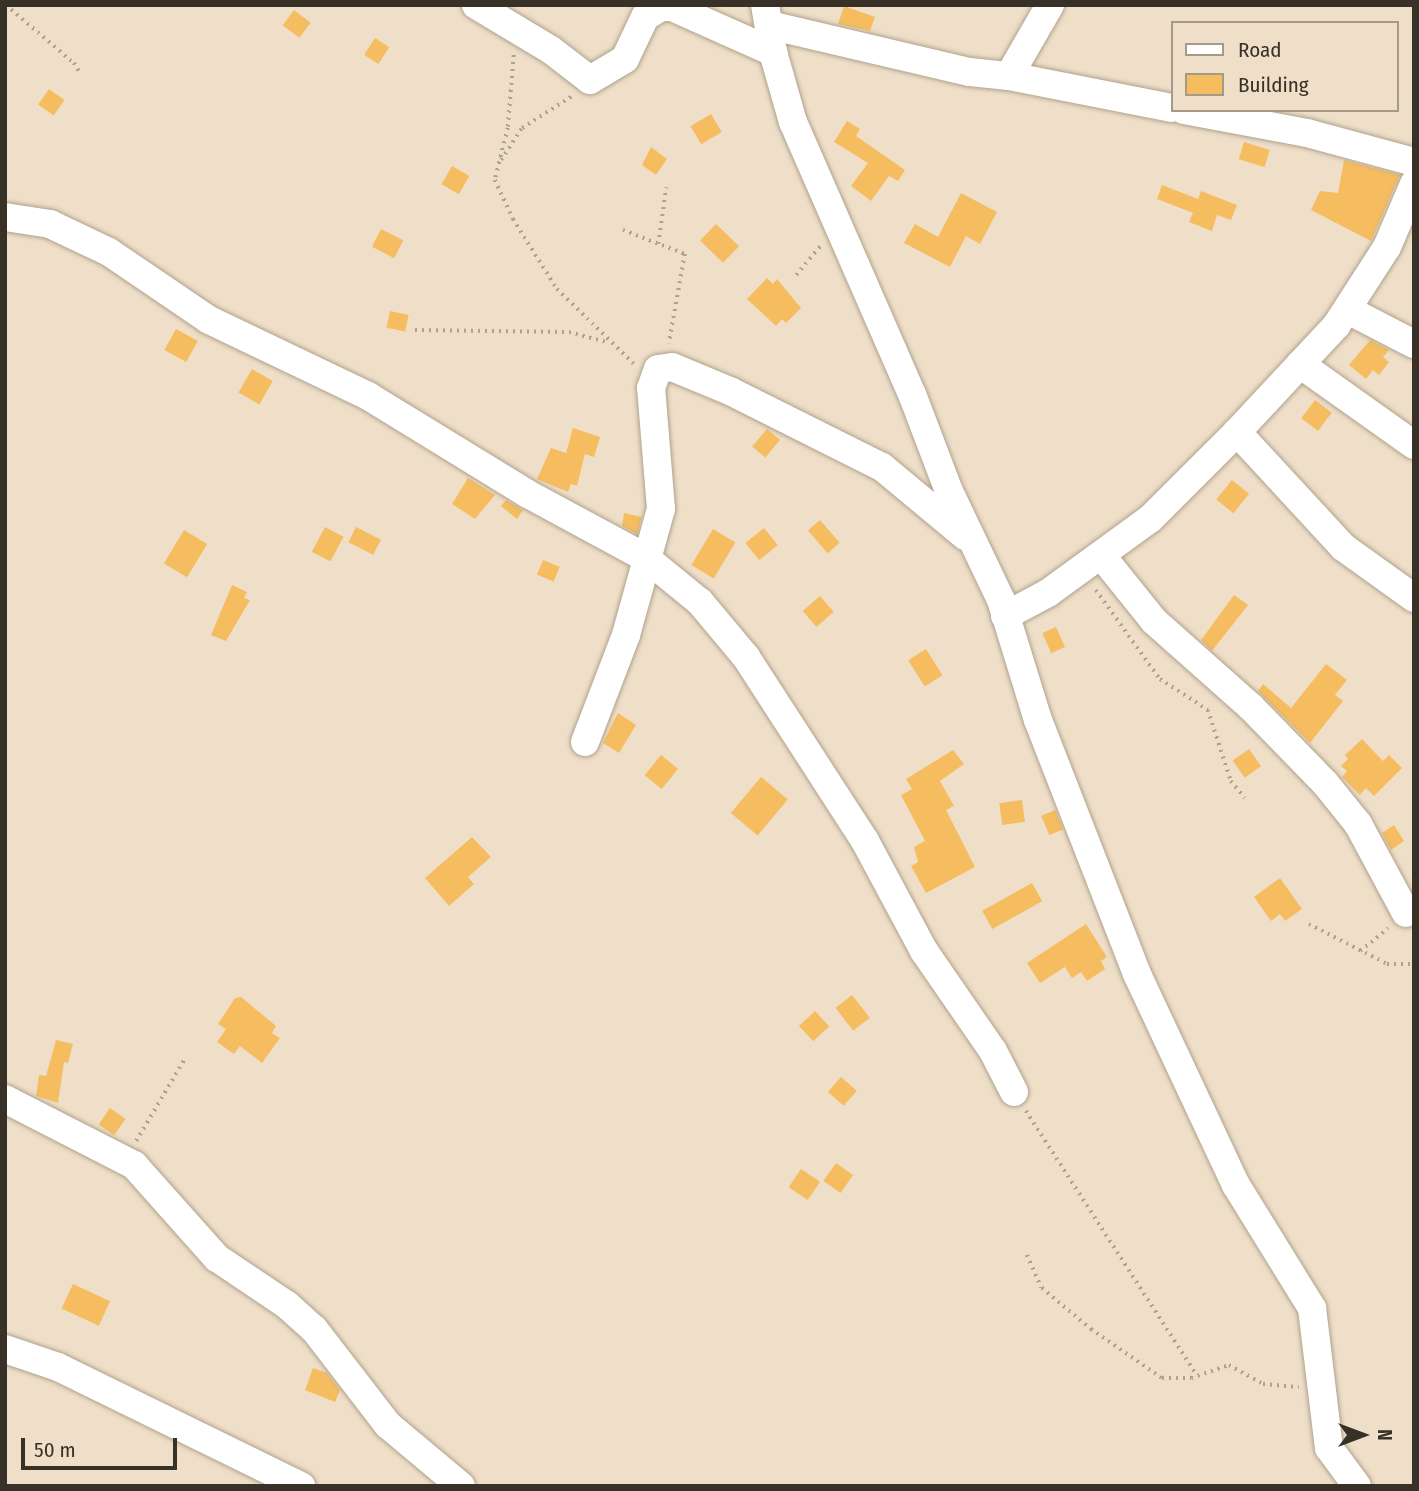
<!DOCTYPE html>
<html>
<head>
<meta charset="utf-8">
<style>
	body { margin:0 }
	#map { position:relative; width:1419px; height:1491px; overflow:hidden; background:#efdfc9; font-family:"Fira Sans Condensed",sans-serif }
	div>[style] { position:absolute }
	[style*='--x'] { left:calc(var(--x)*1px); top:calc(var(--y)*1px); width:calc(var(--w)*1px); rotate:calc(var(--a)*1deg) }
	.building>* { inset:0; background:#f5bd60; transform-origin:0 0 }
	.path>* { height:3.5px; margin-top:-1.75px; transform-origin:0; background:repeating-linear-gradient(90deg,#ada190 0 2px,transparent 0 7px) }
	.roads { filter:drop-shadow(0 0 2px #b0a28c) drop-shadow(0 0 2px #b0a28c) }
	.minor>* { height:28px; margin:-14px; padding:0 14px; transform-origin:14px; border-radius:14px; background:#fff }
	span { translate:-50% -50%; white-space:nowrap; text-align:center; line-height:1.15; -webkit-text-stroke:6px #efdfc9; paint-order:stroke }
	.frame { position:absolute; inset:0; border:7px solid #373128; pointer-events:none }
	.legend { position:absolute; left:1171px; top:21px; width:228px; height:91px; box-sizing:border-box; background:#efdfc9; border:2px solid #a59989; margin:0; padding:9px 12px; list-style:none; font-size:21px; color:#373128 }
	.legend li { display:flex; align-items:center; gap:14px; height:35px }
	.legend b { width:35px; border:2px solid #a59989 }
	.north { position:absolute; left:1328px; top:1400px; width:70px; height:70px; -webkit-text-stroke:5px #efdfc9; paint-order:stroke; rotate:90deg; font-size:19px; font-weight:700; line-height:28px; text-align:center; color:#373128 }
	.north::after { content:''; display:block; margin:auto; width:24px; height:32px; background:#373128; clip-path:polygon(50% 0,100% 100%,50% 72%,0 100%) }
	.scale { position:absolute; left:21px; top:1438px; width:156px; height:32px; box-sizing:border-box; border:4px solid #373128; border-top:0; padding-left:9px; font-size:21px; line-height:24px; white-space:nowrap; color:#373128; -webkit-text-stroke:5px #efdfc9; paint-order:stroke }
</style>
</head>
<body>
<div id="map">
	<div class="building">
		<i style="clip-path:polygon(844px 6px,875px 17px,870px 31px,838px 24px)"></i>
		<i style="left:294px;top:10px;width:21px;height:19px;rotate:37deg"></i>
		<i style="left:375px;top:38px;width:17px;height:20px;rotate:33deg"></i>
		<i style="left:49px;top:89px;width:19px;height:19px;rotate:35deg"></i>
		<i style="left:711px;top:114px;width:21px;height:24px;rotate:59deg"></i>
		<i style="clip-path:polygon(847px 121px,860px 129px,856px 136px,905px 170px,898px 181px,889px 176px,871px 201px,851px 186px,868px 163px,834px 142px)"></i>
		<i style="left:1244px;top:142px;width:27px;height:18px;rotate:17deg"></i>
		<i style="clip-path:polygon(651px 147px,667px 159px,656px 175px,642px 165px)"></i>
		<i style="clip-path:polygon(1344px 160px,1400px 175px,1371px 241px,1311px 210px,1320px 191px,1338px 193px)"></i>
		<i style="left:452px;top:166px;width:20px;height:21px;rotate:30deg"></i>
		<i style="clip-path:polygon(1162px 185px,1198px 199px,1201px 191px,1237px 205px,1231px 220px,1217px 215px,1212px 231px,1189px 222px,1193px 213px,1157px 199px)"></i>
		<i style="clip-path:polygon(961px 193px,997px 212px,980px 244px,966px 236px,950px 267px,904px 243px,915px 224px,938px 237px)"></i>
		<i style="left:716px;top:224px;width:32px;height:23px;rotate:44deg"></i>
		<i style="left:381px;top:229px;width:25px;height:20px;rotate:27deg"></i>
		<i style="clip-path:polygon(767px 278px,773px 284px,777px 279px,801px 308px,786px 323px,782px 319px,776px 326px,747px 299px)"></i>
		<i style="left:390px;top:311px;width:19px;height:17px;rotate:12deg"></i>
		<i style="left:176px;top:329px;width:25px;height:24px;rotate:29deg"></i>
		<i style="clip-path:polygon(1370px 340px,1389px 350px,1383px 357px,1389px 362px,1379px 375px,1373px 370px,1366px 379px,1349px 365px)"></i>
		<i style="left:252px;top:369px;width:24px;height:27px;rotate:30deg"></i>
		<i style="left:1315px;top:400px;width:21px;height:23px;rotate:37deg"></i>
		<i style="clip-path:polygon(573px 428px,600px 437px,594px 457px,585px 454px,577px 486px,571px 484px,568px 492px,537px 479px,551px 448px,566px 453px)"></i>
		<i style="left:767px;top:429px;width:17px;height:23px;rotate:40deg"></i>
		<i style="clip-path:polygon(468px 478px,495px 495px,475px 519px,452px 504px)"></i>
		<i style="left:1232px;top:480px;width:22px;height:25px;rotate:39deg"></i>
		<i style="clip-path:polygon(506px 500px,523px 510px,517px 519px,501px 506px)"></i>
		<i style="clip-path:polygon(624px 513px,642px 517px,637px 534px,622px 526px)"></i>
		<i style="left:820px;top:520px;width:30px;height:16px;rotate:49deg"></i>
		<i style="left:325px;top:527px;width:21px;height:28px;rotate:28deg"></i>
		<i style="left:356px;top:527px;width:28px;height:17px;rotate:27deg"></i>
		<i style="left:764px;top:528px;width:22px;height:24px;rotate:51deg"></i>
		<i style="left:713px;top:529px;width:26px;height:42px;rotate:31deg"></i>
		<i style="left:184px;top:530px;width:27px;height:39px;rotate:31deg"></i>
		<i style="left:543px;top:560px;width:18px;height:16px;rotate:22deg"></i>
		<i style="clip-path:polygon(232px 585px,247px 592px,244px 598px,250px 600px,226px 641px,211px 635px)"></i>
		<i style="clip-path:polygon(1234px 595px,1248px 605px,1212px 651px,1201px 640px)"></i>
		<i style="left:820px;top:596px;width:21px;height:23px;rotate:49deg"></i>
		<i style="left:1056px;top:627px;width:22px;height:15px;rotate:66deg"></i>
		<i style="left:926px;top:649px;width:31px;height:21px;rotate:58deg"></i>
		<i style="clip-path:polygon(1326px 664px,1347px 680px,1335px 695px,1343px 701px,1310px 743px,1258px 691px,1263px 684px,1291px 708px)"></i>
		<i style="clip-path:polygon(618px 713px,636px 725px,619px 753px,603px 743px)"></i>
		<i style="clip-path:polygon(1362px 739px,1383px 761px,1389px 755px,1402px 768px,1374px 796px,1366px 788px,1360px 795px,1342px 777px,1347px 771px,1341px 766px,1348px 759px,1345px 755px)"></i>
		<i style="left:1249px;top:749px;width:21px;height:20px;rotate:55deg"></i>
		<i style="clip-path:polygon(953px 750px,964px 764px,940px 781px,954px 806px,946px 810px,975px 867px,926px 893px,911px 866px,918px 862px,914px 847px,925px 841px,901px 795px,912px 789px,906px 779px)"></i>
		<i style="left:661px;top:755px;width:22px;height:26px;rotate:39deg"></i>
		<i style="left:761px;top:777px;width:35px;height:47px;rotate:40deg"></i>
		<i style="left:1022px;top:800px;width:22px;height:23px;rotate:82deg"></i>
		<i style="left:1055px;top:810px;width:21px;height:15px;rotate:67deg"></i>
		<i style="clip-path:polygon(1394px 825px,1404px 841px,1391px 850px,1382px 833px)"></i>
		<i style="clip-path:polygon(472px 837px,491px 857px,468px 877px,474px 884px,449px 906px,425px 878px)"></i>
		<i style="clip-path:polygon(1280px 878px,1302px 909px,1285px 921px,1280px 914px,1271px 921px,1254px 897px)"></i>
		<i style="left:1032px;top:883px;width:21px;height:57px;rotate:61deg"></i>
		<i style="clip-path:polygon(1086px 924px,1107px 957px,1101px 961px,1105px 969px,1087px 981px,1081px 972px,1072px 978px,1065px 967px,1040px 983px,1027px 963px)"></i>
		<i style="left:852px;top:995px;width:29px;height:21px;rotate:52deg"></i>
		<i style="clip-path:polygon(241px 997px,276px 1026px,272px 1033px,280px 1038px,262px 1063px,240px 1046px,234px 1054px,217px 1042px,226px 1029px,218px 1024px,235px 998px)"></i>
		<i style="left:815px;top:1011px;width:21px;height:22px;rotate:47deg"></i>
		<i style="clip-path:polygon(56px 1040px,73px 1044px,68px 1063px,64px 1062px,58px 1103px,36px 1096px,39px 1075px,46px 1076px)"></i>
		<i style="left:841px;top:1077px;width:21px;height:20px;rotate:41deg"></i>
		<i style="left:110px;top:1108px;width:19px;height:20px;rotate:35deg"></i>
		<i style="left:836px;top:1163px;width:21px;height:22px;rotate:35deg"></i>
		<i style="left:801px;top:1169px;width:23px;height:22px;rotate:34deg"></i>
		<i style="left:73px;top:1284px;width:41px;height:27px;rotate:25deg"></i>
		<i style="clip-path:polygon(313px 1368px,327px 1373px,340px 1390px,335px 1402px,305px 1390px)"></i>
	</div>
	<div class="path">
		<i style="--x:6;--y:5;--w:89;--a:40.5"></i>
		<i style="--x:74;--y:63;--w:13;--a:58"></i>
		<i style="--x:514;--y:55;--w:73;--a:94.7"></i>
		<i style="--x:508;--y:128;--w:54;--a:104"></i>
		<i style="--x:495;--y:180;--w:43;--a:65.2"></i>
		<i style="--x:513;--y:219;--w:83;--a:57.8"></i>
		<i style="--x:557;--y:289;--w:107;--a:44.2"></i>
		<i style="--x:501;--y:160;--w:38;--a:-57"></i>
		<i style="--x:522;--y:128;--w:59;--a:-32.6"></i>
		<i style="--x:623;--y:230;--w:66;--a:21.2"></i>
		<i style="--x:685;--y:254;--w:91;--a:100.1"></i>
		<i style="--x:658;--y:244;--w:57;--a:-81.9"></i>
		<i style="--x:796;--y:275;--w:39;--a:-50"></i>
		<i style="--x:415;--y:330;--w:154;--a:0.7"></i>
		<i style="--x:569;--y:332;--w:38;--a:15"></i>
		<i style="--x:1096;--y:590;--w:110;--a:54.3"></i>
		<i style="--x:1160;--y:679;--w:57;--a:32.9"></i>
		<i style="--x:1208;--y:710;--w:75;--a:72.1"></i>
		<i style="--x:1231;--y:781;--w:22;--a:51"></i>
		<i style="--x:1309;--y:924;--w:88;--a:27.1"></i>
		<i style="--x:1387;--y:964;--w:27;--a:0"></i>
		<i style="--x:1360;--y:951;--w:36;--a:-39"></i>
		<i style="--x:1026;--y:1111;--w:315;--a:57.1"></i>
		<i style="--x:136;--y:1141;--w:94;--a:-59.3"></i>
		<i style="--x:1027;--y:1255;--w:36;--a:66"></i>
		<i style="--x:1042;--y:1288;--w:64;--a:39.9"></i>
		<i style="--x:1091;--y:1329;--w:86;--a:34.6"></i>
		<i style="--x:1162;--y:1378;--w:29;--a:0"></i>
		<i style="--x:1191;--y:1378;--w:40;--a:-18.9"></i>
		<i style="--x:1229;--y:1365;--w:39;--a:29"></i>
		<i style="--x:1263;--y:1384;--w:36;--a:5"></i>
	</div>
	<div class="roads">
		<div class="minor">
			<i style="--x:476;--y:5;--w:87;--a:31"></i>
			<i style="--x:551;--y:50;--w:49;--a:37.6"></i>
			<i style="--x:590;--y:80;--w:41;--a:-31"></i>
			<i style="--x:625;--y:59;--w:47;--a:-64.5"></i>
			<i style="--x:645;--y:17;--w:19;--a:-32"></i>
			<i style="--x:661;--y:7;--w:11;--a:0"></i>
			<i style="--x:672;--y:7;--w:111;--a:24"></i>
			<i style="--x:765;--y:5;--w:48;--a:80.3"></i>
			<i style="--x:773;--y:52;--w:73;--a:74.1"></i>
			<i style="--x:793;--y:122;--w:297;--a:66.4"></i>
			<i style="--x:912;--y:394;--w:102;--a:69.2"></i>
			<i style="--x:948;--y:489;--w:123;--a:64.5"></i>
			<i style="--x:1001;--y:600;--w:126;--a:72.9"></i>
			<i style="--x:1038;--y:720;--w:273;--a:68.7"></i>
			<i style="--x:1137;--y:974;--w:233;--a:64.9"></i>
			<i style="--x:1236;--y:1185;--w:145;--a:58.3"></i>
			<i style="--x:1312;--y:1308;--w:141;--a:83.1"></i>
			<i style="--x:1329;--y:1448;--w:47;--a:53.6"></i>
			<i style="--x:769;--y:25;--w:206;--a:13.2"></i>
			<i style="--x:970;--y:72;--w:39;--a:6"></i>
			<i style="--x:1009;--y:76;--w:82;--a:-60"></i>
			<i style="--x:1009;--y:76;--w:166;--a:11.1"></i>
			<i style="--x:1184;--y:110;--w:125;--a:10.6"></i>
			<i style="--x:1307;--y:133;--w:111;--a:15.2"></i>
			<i style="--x:5;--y:217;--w:46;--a:8.8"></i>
			<i style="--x:50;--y:224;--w:65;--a:25.4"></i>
			<i style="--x:109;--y:252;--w:121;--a:34.2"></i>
			<i style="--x:209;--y:320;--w:176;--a:25.5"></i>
			<i style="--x:368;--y:396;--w:185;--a:31.5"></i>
			<i style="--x:526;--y:493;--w:136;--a:28.4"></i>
			<i style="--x:646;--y:558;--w:70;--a:39.2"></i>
			<i style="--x:700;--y:602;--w:72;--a:50.1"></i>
			<i style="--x:746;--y:657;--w:219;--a:57.1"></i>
			<i style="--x:865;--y:841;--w:125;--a:61.8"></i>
			<i style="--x:924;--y:951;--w:121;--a:55.4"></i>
			<i style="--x:993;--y:1051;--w:46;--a:62.9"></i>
			<i style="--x:1348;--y:310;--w:74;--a:27.3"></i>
			<i style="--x:1300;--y:364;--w:140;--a:35.4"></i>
			<i style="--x:1237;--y:432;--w:156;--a:47.3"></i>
			<i style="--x:1343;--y:547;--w:87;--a:35.7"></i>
			<i style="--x:1101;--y:555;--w:85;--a:51.2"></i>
			<i style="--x:1154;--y:621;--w:130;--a:41.6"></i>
			<i style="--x:1251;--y:707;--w:106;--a:45.8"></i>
			<i style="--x:1325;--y:783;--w:53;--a:51.2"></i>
			<i style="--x:1358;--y:824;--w:101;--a:61.7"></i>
			<i style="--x:1005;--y:616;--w:49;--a:-28.1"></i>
			<i style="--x:1048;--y:593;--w:126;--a:-36"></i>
			<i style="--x:1150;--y:519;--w:123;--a:-45"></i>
			<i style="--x:1237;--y:432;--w:145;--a:-47"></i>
			<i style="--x:1336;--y:326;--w:94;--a:-57.2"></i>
			<i style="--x:1387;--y:247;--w:69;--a:-66.8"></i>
			<i style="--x:585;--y:742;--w:115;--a:-69"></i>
			<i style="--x:626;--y:635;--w:131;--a:-74.5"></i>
			<i style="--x:661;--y:509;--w:121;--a:-94.7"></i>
			<i style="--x:651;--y:388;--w:20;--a:-70"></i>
			<i style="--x:658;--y:369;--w:14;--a:-8"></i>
			<i style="--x:672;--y:367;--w:63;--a:22.5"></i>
			<i style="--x:730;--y:391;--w:170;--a:26.6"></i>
			<i style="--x:882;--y:467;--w:108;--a:39.7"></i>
			<i style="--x:5;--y:1099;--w:145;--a:27.1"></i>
			<i style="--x:134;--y:1165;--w:125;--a:48.3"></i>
			<i style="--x:217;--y:1258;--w:84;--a:33.9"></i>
			<i style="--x:287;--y:1305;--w:36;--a:42"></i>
			<i style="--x:314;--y:1329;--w:121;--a:52.4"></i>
			<i style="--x:388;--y:1425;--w:95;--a:39.9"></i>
			<i style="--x:5;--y:1349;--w:56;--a:18.8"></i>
			<i style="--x:58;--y:1367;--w:271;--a:26.1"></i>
		</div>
	</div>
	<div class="frame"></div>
	<ul class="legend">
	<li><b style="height:9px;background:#fff"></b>Road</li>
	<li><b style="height:19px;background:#f5bd60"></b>Building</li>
	</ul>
	<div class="north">N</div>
	<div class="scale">50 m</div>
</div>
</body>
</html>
